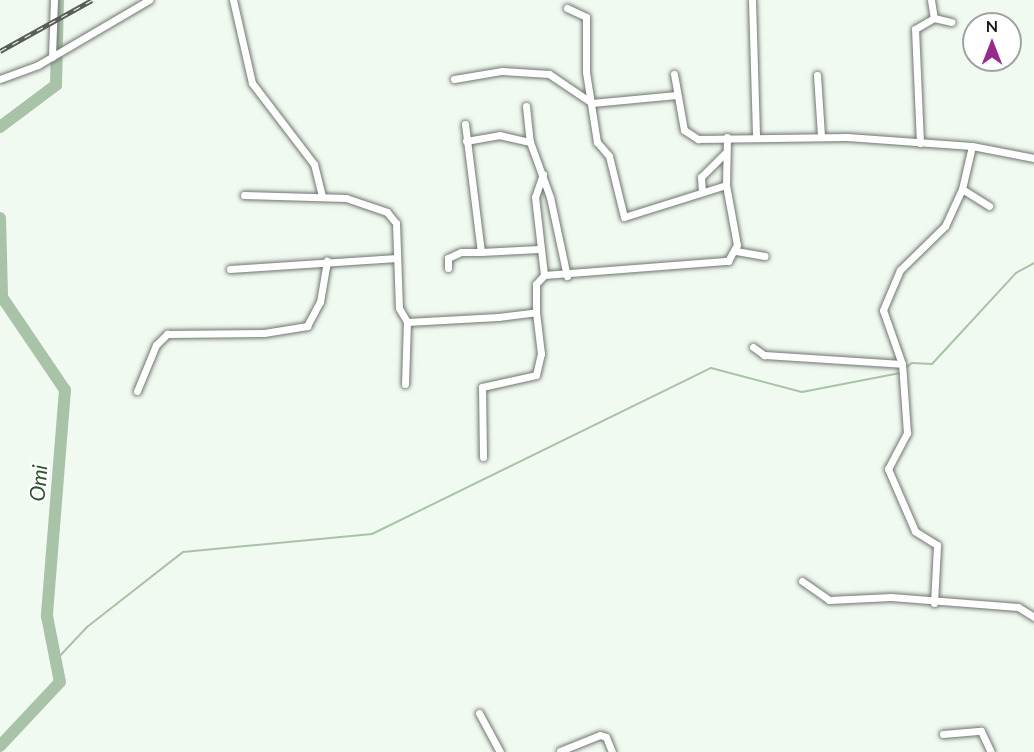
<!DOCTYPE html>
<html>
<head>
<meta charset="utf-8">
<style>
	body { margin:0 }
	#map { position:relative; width:1034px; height:752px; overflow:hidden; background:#f1faf0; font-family:Lato,sans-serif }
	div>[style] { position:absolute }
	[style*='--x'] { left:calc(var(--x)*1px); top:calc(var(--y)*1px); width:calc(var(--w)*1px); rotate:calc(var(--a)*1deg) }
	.stream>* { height:2px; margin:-1px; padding:0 1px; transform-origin:1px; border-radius:1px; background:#a9c3a8 }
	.river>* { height:12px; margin:-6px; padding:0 6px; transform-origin:6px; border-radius:6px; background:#a9c3a8 }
	.roads { filter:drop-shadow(0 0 2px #6e766e) drop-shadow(0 0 2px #6e766e) }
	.minor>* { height:7px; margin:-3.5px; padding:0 3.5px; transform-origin:3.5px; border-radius:3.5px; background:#fff }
	.rail>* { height:4.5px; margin-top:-2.25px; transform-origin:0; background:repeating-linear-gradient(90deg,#fff 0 7px,#595e58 0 14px); box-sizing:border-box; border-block:2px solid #595e58 }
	span { translate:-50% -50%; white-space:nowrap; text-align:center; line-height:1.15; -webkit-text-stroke:5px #fff; paint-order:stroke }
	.water-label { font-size:21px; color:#2b522c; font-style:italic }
	.north { position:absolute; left:962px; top:12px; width:60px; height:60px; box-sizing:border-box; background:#fff; border:2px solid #a1a3a1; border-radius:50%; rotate:0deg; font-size:16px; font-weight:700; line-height:24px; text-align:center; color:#151815 }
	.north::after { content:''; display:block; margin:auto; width:21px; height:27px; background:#962a8d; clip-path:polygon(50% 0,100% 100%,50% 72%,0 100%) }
</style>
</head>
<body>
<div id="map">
	<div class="stream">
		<i style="--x:904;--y:369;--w:10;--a:-37"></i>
		<i style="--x:912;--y:363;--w:20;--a:3"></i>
		<i style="--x:932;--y:364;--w:124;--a:-47.3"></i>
		<i style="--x:1016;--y:273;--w:21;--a:-29"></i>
		<i style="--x:56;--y:660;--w:45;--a:-46.8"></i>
		<i style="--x:87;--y:627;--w:122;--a:-38"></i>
		<i style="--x:183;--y:552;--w:190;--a:-5.4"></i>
		<i style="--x:372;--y:534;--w:377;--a:-26.1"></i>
		<i style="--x:711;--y:368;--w:94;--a:14.8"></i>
		<i style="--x:802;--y:392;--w:100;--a:-11"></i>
	</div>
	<div class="river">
		<i style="--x:0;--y:127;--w:70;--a:-36.9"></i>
		<i style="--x:56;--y:85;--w:85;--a:-88.7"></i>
		<i style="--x:0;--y:218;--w:79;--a:88.5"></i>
		<i style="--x:2;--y:297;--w:112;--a:55.9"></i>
		<i style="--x:65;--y:390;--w:227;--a:94.6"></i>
		<i style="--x:47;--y:616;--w:67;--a:78.9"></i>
		<i style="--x:60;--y:682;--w:88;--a:133.2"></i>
	</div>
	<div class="roads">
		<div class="minor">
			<i style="--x:233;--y:0;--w:85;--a:77.1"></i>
			<i style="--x:252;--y:83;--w:102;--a:52.6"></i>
			<i style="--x:314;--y:164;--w:34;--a:76"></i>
			<i style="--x:752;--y:0;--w:136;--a:88.3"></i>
			<i style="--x:931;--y:0;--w:18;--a:81"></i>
			<i style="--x:567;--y:8;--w:21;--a:25"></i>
			<i style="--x:586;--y:17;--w:55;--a:90"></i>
			<i style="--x:586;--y:72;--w:71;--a:81.1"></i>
			<i style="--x:597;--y:142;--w:18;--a:49"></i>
			<i style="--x:609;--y:156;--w:63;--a:76.2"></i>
			<i style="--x:624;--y:217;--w:107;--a:-17.4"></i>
			<i style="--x:52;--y:57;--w:57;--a:-88"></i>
			<i style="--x:674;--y:74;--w:57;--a:79.9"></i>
			<i style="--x:684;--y:130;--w:17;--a:33"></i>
			<i style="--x:698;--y:139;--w:149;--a:-0.8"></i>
			<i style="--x:847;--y:137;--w:125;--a:4.1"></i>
			<i style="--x:972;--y:146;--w:63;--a:11"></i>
			<i style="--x:817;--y:75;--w:60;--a:86.2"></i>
			<i style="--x:0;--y:79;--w:40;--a:-20.2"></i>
			<i style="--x:38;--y:65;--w:129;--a:-30.4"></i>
			<i style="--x:454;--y:79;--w:49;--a:-9.5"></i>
			<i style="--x:502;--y:71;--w:47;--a:3.7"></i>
			<i style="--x:549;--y:74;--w:52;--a:34"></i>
			<i style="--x:592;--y:103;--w:85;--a:-5.4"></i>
			<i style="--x:526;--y:106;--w:36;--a:84"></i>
			<i style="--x:465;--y:124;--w:129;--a:82.9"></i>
			<i style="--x:481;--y:252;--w:58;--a:-3"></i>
			<i style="--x:466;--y:141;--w:34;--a:-10"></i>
			<i style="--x:499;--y:135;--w:32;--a:13"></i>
			<i style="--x:530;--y:142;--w:59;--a:70"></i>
			<i style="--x:550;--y:197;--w:81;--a:77.9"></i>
			<i style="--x:920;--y:143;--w:114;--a:-92.5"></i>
			<i style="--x:915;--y:29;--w:22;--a:-30"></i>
			<i style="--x:934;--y:18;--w:18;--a:13"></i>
			<i style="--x:543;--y:174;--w:24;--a:109"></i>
			<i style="--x:535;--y:197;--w:79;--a:83.4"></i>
			<i style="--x:962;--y:189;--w:32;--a:32"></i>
			<i style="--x:702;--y:192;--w:15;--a:-94"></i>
			<i style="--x:701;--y:177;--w:33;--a:-45"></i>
			<i style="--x:244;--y:195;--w:102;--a:1.7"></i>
			<i style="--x:346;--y:198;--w:43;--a:18.9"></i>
			<i style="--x:387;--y:212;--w:14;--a:51"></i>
			<i style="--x:396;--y:223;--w:85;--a:88"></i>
			<i style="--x:399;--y:308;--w:16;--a:60"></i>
			<i style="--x:407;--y:322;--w:91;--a:-3.1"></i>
			<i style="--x:498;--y:317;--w:38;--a:-7"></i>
			<i style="--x:536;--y:312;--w:28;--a:-90"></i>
			<i style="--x:536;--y:284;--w:12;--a:-48"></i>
			<i style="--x:544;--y:275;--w:185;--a:-4.4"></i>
			<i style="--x:728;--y:261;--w:18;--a:-61"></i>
			<i style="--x:737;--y:245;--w:61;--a:-100.4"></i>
			<i style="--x:726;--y:185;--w:48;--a:-88.8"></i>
			<i style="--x:736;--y:251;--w:29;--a:10"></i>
			<i style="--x:448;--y:268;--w:10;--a:-90"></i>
			<i style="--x:448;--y:258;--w:14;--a:-25"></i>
			<i style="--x:461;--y:252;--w:20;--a:0"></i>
			<i style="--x:230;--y:269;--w:167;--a:-3.8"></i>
			<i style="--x:753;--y:347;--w:14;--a:36"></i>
			<i style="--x:764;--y:355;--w:138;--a:3.7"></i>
			<i style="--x:405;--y:384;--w:62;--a:-88.2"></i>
			<i style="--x:137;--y:391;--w:50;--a:-67.6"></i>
			<i style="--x:156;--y:345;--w:16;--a:-45"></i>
			<i style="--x:167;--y:334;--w:97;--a:-0.6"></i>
			<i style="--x:264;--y:333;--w:44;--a:-9.2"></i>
			<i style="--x:307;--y:326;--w:27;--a:-62"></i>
			<i style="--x:320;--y:302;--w:42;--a:-80.3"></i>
			<i style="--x:483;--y:457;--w:70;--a:-90.8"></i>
			<i style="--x:482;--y:387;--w:55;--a:-12.5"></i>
			<i style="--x:536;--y:375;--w:22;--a:-77"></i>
			<i style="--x:541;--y:354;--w:42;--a:-96.8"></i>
			<i style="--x:802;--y:581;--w:33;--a:35"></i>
			<i style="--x:829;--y:600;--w:62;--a:-2.8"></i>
			<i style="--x:891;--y:597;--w:127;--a:4.5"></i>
			<i style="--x:1018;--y:607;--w:19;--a:32"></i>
			<i style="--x:934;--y:603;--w:58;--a:-87"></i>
			<i style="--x:937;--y:545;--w:26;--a:-148"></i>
			<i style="--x:915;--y:531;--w:68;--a:-113.5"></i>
			<i style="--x:888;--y:469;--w:41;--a:-62.2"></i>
			<i style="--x:907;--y:433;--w:69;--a:-94.1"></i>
			<i style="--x:902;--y:364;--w:57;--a:-109.4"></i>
			<i style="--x:883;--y:310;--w:43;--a:-67"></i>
			<i style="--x:900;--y:270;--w:63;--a:-44.4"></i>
			<i style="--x:945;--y:226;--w:41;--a:-65.3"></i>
			<i style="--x:962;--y:189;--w:44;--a:-76.9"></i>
			<i style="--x:479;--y:713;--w:44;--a:61.7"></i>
			<i style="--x:943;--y:734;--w:38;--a:-5"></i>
			<i style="--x:981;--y:731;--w:23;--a:65"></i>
			<i style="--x:560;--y:751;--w:43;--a:-21.8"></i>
			<i style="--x:600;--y:735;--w:6;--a:18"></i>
			<i style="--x:606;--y:737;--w:16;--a:68"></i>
		</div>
	</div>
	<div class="rail">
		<i style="--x:0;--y:51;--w:105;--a:-29"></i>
	</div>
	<div class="water-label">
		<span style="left:38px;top:483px;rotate:-85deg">Omi</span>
	</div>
	<div class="north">N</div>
</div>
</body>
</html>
